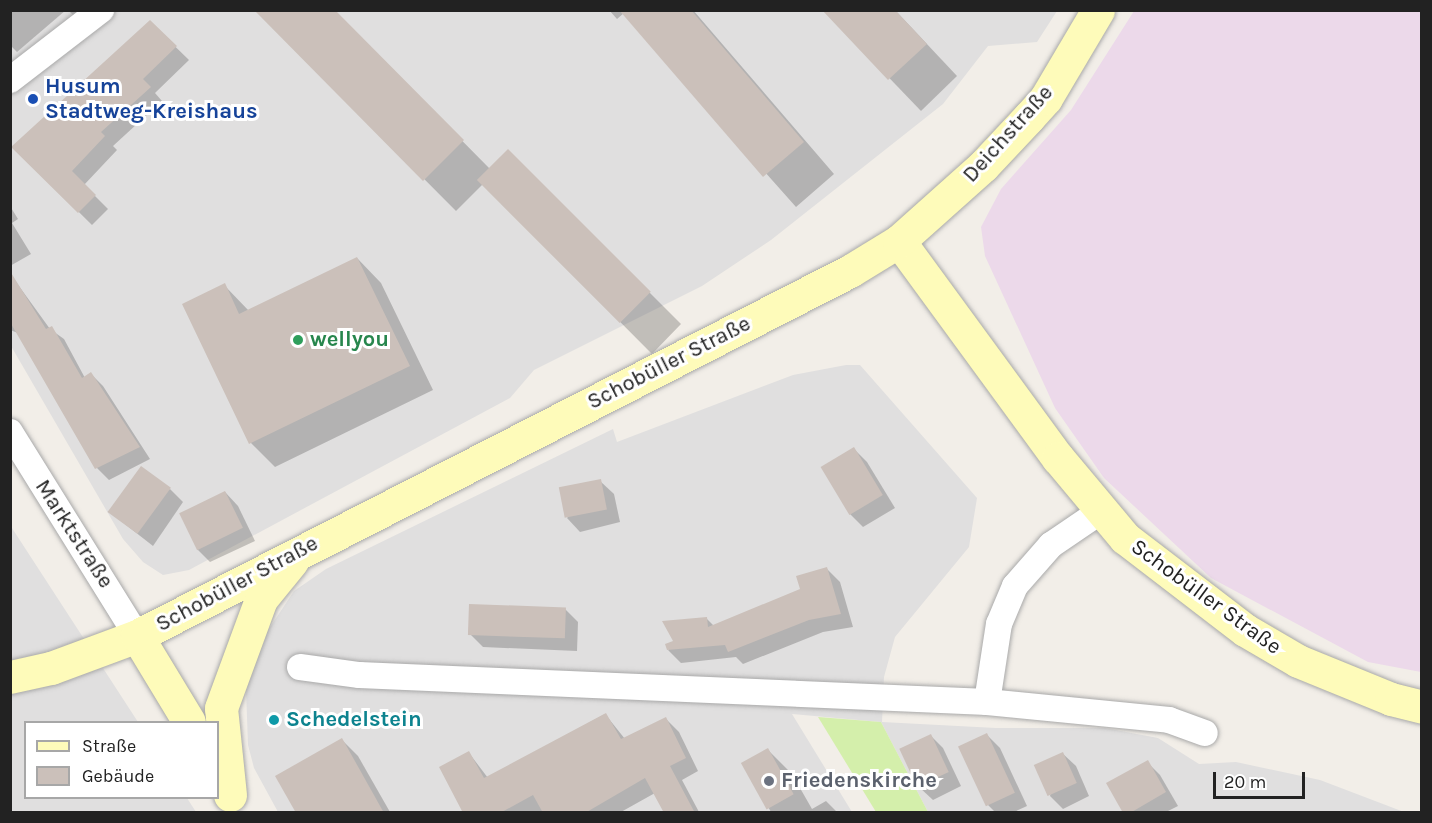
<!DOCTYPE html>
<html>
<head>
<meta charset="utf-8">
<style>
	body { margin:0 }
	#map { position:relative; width:1432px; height:823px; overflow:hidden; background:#f2eee8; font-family:Karla,sans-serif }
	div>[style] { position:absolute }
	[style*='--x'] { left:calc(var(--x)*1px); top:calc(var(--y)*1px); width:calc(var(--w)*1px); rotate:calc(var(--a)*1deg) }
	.residential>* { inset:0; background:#e0dfdf }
	.industrial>* { inset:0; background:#ecd9ea }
	.grass>* { inset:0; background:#d4efab }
	.shadow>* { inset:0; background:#0003 }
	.building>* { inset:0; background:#cbc0ba; transform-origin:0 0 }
	.roads { filter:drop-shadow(0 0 2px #a9a9a9) drop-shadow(0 0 2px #a9a9a9) }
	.street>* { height:26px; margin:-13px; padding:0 13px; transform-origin:13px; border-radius:13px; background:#fff }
	.secondary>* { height:33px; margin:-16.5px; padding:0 16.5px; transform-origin:16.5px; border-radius:16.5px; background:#fefbba }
	.dots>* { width:16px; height:16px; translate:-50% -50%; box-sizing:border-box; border:3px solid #fff; border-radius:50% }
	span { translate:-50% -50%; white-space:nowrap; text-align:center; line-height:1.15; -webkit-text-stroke:6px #fff; paint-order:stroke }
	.transit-label { font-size:22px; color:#164399; font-weight:700 }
	.left { translate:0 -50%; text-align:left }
	.street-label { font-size:22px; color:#222 }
	.leisure-label { font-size:22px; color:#27864d; font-weight:700 }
	.culture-label { font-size:22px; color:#0d838f; font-weight:700 }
	.worship-label { font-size:22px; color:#5b616d; font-weight:700 }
	.frame { position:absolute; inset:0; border:12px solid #222; pointer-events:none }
	.legend { position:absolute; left:24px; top:721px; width:195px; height:78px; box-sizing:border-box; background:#fff; border:2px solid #a7a7a7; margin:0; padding:8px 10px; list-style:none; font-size:18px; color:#222 }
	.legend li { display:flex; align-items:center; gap:12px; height:30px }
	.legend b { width:30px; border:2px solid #a7a7a7 }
	.scale { position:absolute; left:1213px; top:772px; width:92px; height:27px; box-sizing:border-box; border:3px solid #222; border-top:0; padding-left:8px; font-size:18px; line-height:21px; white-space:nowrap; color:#222; -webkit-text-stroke:4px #fff; paint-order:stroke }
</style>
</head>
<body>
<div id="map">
	<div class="residential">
		<i style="clip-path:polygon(10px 11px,1057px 11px,1037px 42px,988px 46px,943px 104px,771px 240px,702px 286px,534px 370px,510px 398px,189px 570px,163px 575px,143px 562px,123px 539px,11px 346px)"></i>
		<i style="clip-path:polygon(846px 365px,860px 365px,977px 498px,969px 547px,895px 637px,884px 677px,882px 722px,996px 728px,1105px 728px,1158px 738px,1199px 764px,1236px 762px,1320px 780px,1404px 812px,928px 812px,881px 722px,792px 714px,852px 812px,278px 812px,254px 768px,248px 745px,246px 690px,255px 650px,294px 591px,326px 569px,613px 429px,617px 442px,793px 375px)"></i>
		<i style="clip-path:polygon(10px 525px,138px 722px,26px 722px,26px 798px,187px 798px,196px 812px,11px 812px)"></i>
	</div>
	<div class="industrial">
		<i style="clip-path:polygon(1134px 11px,1421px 11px,1421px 672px,1368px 662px,1211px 578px,1104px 478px,1055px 408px,985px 256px,981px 227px,1001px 189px,1071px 110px)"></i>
	</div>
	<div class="grass">
		<i style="clip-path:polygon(818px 717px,881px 722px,928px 812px,876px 812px)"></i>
	</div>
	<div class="shadow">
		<i style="clip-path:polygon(10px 10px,66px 10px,17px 52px,10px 45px)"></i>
		<i style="clip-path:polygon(68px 10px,106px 10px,86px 28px)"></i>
		<i style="clip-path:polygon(256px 10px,333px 10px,490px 169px,508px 151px,681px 324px,652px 354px,483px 184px,456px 211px)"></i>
		<i style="clip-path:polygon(609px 10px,693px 10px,834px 174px,796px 207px,624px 13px,617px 19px)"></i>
		<i style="clip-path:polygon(824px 10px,895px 10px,957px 76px,921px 111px)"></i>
		<i style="clip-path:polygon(150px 22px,189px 60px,155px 93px,162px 101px,113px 146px,117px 150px,84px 185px,108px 209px,92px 225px,13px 147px)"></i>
		<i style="clip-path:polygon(10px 206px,18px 219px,12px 223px,31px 254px,10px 266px)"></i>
		<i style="clip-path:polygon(357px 258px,381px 283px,433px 390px,275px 467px,251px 443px,224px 285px,249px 311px)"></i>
		<i style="clip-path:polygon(16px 282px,50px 329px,64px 339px,85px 378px,91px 374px,103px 386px,150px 459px,109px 480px,97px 468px,18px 333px,10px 330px,10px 287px)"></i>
		<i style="clip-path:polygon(854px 449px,867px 462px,895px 508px,863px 527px,850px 514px)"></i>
		<i style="clip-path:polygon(600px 481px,614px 494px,620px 522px,580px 532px,567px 518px)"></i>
		<i style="clip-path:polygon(170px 489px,183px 502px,153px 546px,112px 514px)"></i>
		<i style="clip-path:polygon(225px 492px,238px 506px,255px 541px,210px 562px,197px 549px)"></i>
		<i style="clip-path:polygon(827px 569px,840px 582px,853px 627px,823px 632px,743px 664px,736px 657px,681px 663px,668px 650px,706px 618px,714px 626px,802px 590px)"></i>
		<i style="clip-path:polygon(565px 609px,578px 622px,577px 651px,483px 647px,470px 634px)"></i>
		<i style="clip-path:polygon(605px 714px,625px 739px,666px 719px,679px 732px,698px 771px,682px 780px,699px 812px,666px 812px,655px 793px,621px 812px,465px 812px,469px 753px,488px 778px)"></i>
		<i style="clip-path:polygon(930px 735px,943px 748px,961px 786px,933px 800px,919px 787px)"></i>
		<i style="clip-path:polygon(987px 735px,1000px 748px,1027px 806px,1014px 812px,995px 812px,988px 805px)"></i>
		<i style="clip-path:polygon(342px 740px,358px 756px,390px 812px,298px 812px)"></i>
		<i style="clip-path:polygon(768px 750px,792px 774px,812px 809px,826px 801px,837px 812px,771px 812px,743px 764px)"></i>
		<i style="clip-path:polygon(1062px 753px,1076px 766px,1089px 796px,1063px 809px,1050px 796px)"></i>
		<i style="clip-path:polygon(1147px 762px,1160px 775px,1178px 806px,1166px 812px,1125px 812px)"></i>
	</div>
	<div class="building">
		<i style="clip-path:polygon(254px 10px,335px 10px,464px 140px,423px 181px)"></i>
		<i style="clip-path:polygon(619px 10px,691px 10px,804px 142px,763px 177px)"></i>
		<i style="clip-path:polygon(822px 10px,895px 10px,927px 44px,888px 80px)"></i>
		<i style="clip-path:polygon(150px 20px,177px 46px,143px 79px,151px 87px,101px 132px,105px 136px,72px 171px,96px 195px,78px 213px,11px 147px)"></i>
		<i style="left:508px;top:149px;width:202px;height:44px;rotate:45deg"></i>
		<i style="clip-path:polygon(357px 257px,410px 366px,249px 444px,182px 304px,225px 283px,239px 314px)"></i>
		<i style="clip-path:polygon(10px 271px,46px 329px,52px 326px,82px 378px,91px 372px,140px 447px,95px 469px,10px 322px)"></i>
		<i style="left:854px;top:447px;width:56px;height:39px;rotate:59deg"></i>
		<i style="left:141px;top:466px;width:37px;height:57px;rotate:36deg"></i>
		<i style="left:601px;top:479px;width:31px;height:43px;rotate:79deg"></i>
		<i style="left:225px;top:491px;width:41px;height:51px;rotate:64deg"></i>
		<i style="clip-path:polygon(827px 567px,841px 614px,809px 620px,728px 652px,725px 645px,667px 650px,665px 644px,673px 641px,662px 621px,707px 617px,708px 627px,800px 589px,796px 576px)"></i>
		<i style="left:469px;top:604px;width:97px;height:31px;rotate:2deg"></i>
		<i style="clip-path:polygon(606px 713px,621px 739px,666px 717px,686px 758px,670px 766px,695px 813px,664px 813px,645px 778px,585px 813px,543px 813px,533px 795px,500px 813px,463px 813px,439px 767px,469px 751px,484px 778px)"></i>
		<i style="left:987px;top:733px;width:66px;height:32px;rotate:65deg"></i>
		<i style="left:931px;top:734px;width:42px;height:35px;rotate:65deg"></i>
		<i style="clip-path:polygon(342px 738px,384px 813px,296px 813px,275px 776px)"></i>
		<i style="left:768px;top:748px;width:53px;height:31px;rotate:61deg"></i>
		<i style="left:1063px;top:752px;width:34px;height:32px;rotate:66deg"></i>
		<i style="clip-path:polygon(1148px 760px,1166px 792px,1130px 813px,1123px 813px,1106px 783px)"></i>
	</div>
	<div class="roads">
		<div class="street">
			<i style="--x:10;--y:80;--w:115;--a:-37.6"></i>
			<i style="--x:10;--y:432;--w:240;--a:58.1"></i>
			<i style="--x:300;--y:667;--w:60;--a:7.7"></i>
			<i style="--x:359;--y:675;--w:629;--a:2.46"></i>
			<i style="--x:987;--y:702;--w:79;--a:-81.3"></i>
			<i style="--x:999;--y:624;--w:41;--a:-67.2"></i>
			<i style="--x:1015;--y:586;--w:55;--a:-48.7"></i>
			<i style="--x:1051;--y:545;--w:60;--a:-34.2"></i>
			<i style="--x:987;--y:702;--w:183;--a:5.6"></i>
			<i style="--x:1169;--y:720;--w:38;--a:20"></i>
		</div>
		<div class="secondary">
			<i style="--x:899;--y:241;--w:269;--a:53.8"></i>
			<i style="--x:1058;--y:458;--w:104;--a:50.1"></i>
			<i style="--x:1125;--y:538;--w:151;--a:37.5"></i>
			<i style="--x:1245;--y:630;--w:61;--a:30.3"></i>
			<i style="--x:1298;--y:661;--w:100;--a:22.2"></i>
			<i style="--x:1391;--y:699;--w:32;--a:14"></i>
			<i style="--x:137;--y:636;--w:100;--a:58.8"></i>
			<i style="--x:10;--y:677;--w:42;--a:-12.4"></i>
			<i style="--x:51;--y:668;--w:92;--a:-20.4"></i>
			<i style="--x:137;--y:636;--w:801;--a:-27.11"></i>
			<i style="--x:850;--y:271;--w:57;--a:-31.5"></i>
			<i style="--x:899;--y:241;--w:113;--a:-41.8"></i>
			<i style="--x:983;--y:166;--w:67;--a:-46.8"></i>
			<i style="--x:1029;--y:117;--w:25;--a:-48"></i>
			<i style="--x:1046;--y:98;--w:102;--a:-59.4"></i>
			<i style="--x:230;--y:795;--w:87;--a:-95.9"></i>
			<i style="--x:221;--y:708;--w:116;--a:-69.8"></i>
			<i style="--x:261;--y:599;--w:49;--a:-50.8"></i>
		</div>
	</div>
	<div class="dots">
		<i style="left:33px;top:99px;background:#1a4fb4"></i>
		<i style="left:298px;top:340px;background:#2e9e5b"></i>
		<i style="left:274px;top:720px;background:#0f9aa8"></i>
		<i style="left:769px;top:781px;background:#6b7280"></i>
	</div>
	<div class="transit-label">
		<span class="left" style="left:45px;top:99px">Husum<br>Stadtweg-Kreishaus</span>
	</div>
	<div class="street-label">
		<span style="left:1008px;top:134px;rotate:-48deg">Deichstraße</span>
		<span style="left:669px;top:363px;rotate:-27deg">Schobüller Straße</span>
		<span style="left:74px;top:534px;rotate:57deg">Marktstraße</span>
		<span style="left:237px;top:584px;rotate:-28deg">Schobüller Straße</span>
		<span style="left:1206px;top:597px;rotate:36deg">Schobüller Straße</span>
	</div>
	<div class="leisure-label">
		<span class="left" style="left:310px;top:340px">wellyou</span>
	</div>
	<div class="culture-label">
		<span class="left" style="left:286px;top:720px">Schedelstein</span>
	</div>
	<div class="worship-label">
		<span class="left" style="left:781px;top:781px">Friedenskirche</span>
	</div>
	<div class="frame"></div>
	<ul class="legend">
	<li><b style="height:8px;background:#fefbba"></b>Straße</li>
	<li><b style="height:16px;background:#cbc0ba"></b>Gebäude</li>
	</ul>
	<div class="scale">20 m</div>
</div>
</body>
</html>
